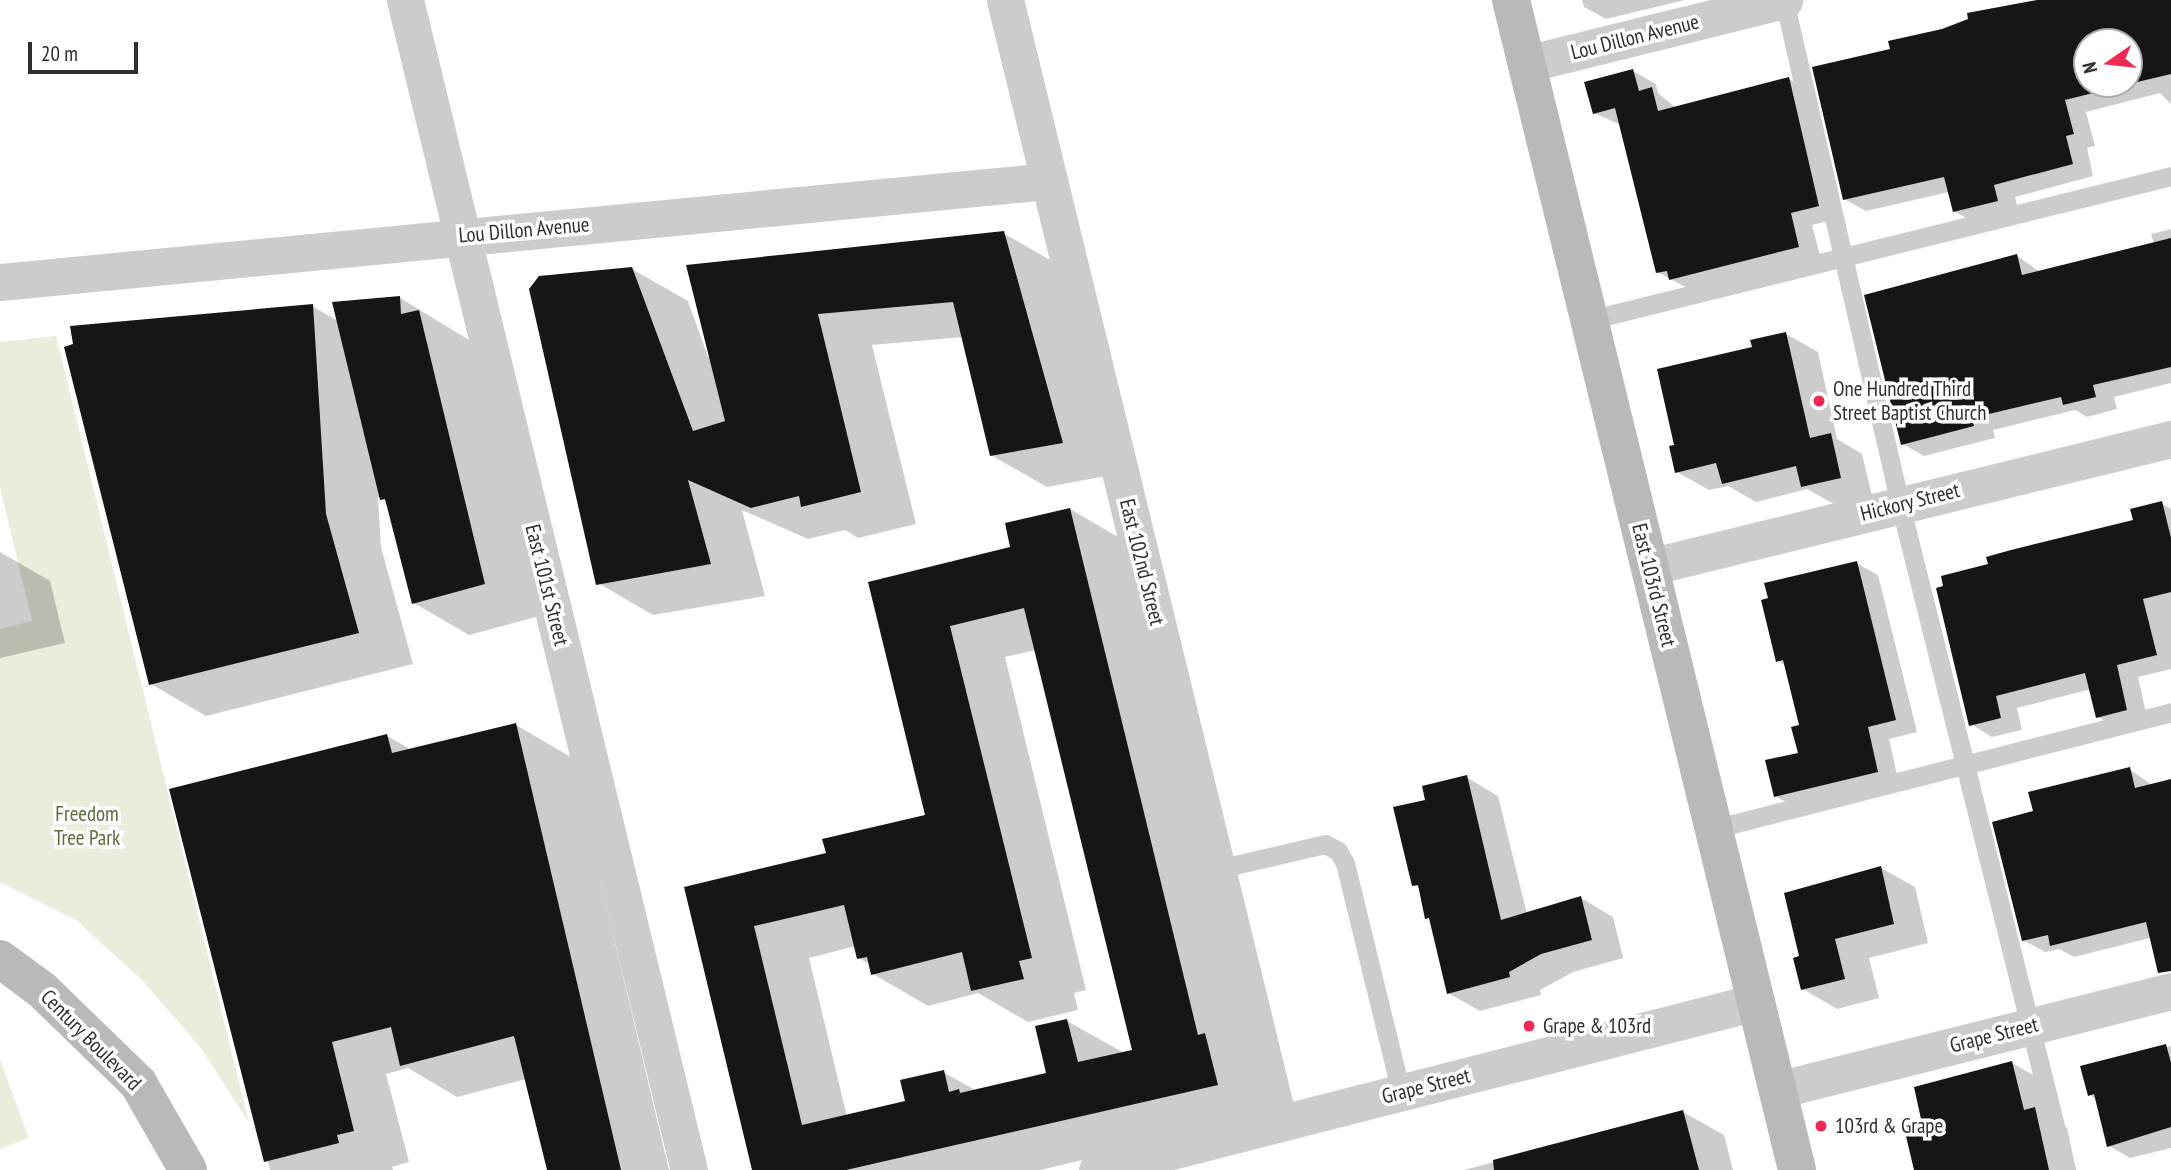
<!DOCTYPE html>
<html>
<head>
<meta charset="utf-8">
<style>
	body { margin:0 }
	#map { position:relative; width:2171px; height:1170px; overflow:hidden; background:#fff; font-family:"PT Sans Narrow",sans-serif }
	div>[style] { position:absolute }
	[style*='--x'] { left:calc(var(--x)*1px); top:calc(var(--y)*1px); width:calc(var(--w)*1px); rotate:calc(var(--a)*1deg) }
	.green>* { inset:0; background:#e8eddc }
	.shadow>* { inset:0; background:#0003 }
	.building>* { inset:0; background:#161616 }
	.lane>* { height:19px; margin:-9.5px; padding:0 9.5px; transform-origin:9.5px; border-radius:9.5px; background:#ccc }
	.street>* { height:37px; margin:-18.5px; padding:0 18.5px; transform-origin:18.5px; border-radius:18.5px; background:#ccc }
	.secondary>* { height:38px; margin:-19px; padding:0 19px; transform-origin:19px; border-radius:19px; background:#b9b9b9 }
	.dots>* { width:19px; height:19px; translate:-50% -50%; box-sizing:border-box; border:4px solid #fff; border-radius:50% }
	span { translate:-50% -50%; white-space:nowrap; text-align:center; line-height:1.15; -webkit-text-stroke:7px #fff; paint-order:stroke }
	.street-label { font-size:21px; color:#2f2f2f }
	.poi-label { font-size:21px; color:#2f2f2f }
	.left { translate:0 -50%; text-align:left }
	.park-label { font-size:21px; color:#596d3a }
	.north { position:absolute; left:2073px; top:28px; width:70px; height:70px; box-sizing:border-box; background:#fff; border:2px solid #acacac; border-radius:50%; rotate:256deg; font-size:19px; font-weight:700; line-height:28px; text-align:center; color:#2f2f2f }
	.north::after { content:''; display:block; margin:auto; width:24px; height:32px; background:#ee2954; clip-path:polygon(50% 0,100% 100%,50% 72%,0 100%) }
	.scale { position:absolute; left:28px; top:42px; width:110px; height:32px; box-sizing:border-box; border:4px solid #2f2f2f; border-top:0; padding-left:9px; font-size:21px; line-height:24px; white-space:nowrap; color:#2f2f2f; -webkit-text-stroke:5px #fff; paint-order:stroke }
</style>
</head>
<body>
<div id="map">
	<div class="green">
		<i style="clip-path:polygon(56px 336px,249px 1123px,201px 1048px,143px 981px,76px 920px,0 882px,0 629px,32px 621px,0 487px,0 342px)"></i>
		<i style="clip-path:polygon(0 1060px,29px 1138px,0 1149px)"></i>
	</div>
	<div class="shadow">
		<i style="clip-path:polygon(1582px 0,1685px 0,1606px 19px,1584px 7px)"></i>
		<i style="clip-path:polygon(evenodd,2055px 0,2171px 0,2171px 104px,2160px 93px,2086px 112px,2095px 146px,2087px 148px,2093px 176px,2015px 197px,2019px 213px,1976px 224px,1954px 211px,1949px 192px,1866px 211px,1844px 199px,1902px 52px,1899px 40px,2055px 0,2087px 42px,2129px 42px,2129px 84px,2087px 84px,2087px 42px)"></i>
		<i style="clip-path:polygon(1633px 71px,1656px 84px,1658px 93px,1676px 108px,1789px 79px,1812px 92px,1841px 218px,1812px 225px,1821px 260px,1693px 291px,1657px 272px,1621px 125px,1594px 113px)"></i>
		<i style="clip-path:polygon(2171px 229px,2171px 383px,2114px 397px,2117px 409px,2087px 417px,2075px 410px,1993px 430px,1995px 438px,1924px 456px,1903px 444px,2017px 256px,2040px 272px,2154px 244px,2151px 234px)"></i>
		<i style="clip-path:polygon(1003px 233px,1059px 265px,1117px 474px,1047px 487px,991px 455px,963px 337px,872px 345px,916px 524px,858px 538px,845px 530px,808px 539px,742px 510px,765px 596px,653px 615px,598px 583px,632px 269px,688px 301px,708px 357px)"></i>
		<i style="clip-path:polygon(400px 298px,474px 343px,540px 616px,469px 635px,414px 603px,388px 503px,378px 497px,381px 547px,413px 664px,206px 716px,151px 684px,312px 306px,338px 321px)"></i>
		<i style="clip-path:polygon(1786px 334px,1818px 352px,1837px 439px,1862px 454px,1872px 496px,1834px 504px,1807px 489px,1756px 502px,1728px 486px,1709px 490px,1677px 472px,1676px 446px,1754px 349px)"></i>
		<i style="clip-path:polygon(2161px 503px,2171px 509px,2171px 669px,2138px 677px,2148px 722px,2119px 729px,2098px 717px,2091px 689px,2017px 708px,2022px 730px,1992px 737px,1971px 724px,1990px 565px,2135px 521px)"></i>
		<i style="clip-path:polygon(evenodd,1070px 509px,1125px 541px,1272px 1116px,1040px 1170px,754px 1170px,686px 888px,828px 854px,927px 817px,870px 583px,1012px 548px,1070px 509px,1036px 650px,1134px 1051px,1124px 1053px,1067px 1021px,1048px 1074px,977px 1091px,943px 1072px,907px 1102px,847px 1117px,809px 958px,856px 946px,859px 958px,869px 964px,873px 974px,928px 1006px,978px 993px,1028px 1022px,1078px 1010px,1074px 993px,1086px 990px,1005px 657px,1036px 650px)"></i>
		<i style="clip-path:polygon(0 552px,50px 581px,65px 643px,0 658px)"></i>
		<i style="clip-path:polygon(1856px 563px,1878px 575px,1917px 732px,1889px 739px,1899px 784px,1797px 808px,1775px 796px,1800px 754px,1801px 726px,1786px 666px,1778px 660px,1770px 600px)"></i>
		<i style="clip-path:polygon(516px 725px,571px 757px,669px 1170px,548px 1170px,526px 1079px,457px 1097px,408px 1068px,386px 1074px,409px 1162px,392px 1167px,393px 1170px,270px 1170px,171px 790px,387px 736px,412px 750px)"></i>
		<i style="clip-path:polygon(2129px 769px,2152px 785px,2171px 781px,2171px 940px,2162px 935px,2074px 957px,2059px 949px,2045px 952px,2023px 940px,2035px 813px)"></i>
		<i style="clip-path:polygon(1466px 777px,1498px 796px,1527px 914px,1581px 898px,1613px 917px,1623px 958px,1573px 972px,1540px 990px,1541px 995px,1480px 1011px,1448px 993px,1431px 920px,1421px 889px,1414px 885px,1427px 801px)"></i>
		<i style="clip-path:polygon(1881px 868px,1915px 887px,1928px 943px,1869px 958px,1879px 998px,1837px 1009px,1803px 989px,1801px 957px)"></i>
		<i style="clip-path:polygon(2171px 1046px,2171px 1148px,2130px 1158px,2108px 1145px,2096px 1099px,2089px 1094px,2082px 1067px)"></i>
		<i style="clip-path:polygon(2012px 1063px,2044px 1081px,2053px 1120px,2067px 1128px,2076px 1170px,1916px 1170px,1925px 1130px)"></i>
		<i style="clip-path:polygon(1683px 1112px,1724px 1135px,1733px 1170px,1464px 1170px)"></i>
	</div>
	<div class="building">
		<i style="clip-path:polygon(2037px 0,2171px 0,2171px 74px,2129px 84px,2129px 42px,2087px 42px,2087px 84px,2129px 84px,2065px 100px,2074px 134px,2066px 136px,2073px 164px,1994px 185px,1998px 201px,1953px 212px,1944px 177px,1843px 200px,1812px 67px,1890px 49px,1888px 41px,1942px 29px,1968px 19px,1967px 13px)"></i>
		<i style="clip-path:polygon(1633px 69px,1639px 91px,1652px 87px,1658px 111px,1789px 77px,1819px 206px,1791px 213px,1799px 247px,1669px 280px,1667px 271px,1656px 273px,1615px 108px,1593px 114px,1584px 82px)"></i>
		<i style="clip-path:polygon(1004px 231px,1063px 443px,990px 456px,953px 302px,818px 314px,861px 492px,801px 507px,799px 496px,751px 508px,688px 480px,711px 564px,596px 585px,529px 289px,539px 276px,632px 267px,693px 431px,725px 421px,686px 265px)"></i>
		<i style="clip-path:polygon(2171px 238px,2171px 367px,2093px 385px,2096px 397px,2063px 405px,2061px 397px,1972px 418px,1974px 426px,1901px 445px,1864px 295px,2017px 254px,2022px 275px)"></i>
		<i style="clip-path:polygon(400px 296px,401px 314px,419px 310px,485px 584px,412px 604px,385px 499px,380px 500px,332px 302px)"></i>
		<i style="clip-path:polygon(313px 304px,326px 514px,359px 633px,149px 685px,64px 347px,73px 344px,70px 326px)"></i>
		<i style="clip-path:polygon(1786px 332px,1810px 438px,1831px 433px,1841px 478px,1801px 487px,1796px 466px,1722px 484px,1716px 463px,1675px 473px,1669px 446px,1674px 445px,1657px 369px,1752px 347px,1750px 340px)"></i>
		<i style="clip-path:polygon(2162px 501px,2171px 538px,2171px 592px,2143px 599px,2157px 655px,2117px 665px,2127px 710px,2096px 718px,2085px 673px,1996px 696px,2001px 718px,1969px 726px,1936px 588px,1943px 586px,1941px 576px,1988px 564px,1986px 557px,2011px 550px,2133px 520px,2130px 509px)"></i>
		<i style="clip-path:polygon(evenodd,1070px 508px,1198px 1035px,1205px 1033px,1218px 1085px,846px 1170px,752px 1170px,684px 887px,826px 853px,822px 839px,925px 815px,868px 582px,1010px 547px,1005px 523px,1070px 508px,1024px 608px,1132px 1050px,1078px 1062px,1067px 1019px,1035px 1026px,1046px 1073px,960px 1093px,959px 1089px,949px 1092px,944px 1070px,900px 1080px,905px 1101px,802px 1125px,754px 926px,844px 905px,857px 959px,867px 957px,871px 975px,962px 952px,971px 991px,1024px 979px,1019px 961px,1032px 958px,950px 626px,1024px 608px)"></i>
		<i style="clip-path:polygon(1857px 561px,1896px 720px,1868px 727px,1878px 772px,1774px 797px,1765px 760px,1798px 753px,1791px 727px,1799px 725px,1783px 660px,1776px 662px,1761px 600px,1768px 598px,1764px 583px)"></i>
		<i style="clip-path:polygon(516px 723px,621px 1170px,547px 1170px,514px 1036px,400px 1066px,391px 1027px,332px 1042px,354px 1131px,337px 1135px,339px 1143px,264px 1162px,169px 789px,387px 734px,392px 753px)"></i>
		<i style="clip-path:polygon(2130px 767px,2135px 788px,2171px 779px,2171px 971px,2158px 973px,2146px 922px,2050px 946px,2048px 935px,2022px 941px,1992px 822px,2033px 811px,2028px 792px)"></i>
		<i style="clip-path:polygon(1467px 775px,1501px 920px,1581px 896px,1592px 940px,1541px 954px,1509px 972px,1510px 977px,1447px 994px,1429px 918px,1425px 919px,1418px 885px,1412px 886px,1393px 807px,1425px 800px,1422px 786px)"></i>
		<i style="clip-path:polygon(1881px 866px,1894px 924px,1835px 939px,1845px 979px,1801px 990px,1793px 958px,1799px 956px,1784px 893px)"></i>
		<i style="clip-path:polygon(2166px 1044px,2171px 1063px,2171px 1127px,2107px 1147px,2094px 1094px,2088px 1096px,2080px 1066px)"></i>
		<i style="clip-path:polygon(2012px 1061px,2024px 1110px,2035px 1107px,2049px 1170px,1914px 1170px,1905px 1132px,1923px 1128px,1914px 1087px)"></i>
		<i style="clip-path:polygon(1683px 1110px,1699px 1170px,1494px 1170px,1493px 1160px)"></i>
	</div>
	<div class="lane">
		<i style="--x:1784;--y:0;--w:517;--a:77.04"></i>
		<i style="--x:1900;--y:504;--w:686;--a:76"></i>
		<i style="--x:1589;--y:320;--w:600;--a:-13.9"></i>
		<i style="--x:1713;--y:829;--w:473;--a:-14.3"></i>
		<i style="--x:1217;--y:869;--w:111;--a:-13"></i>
		<i style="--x:1325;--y:844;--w:15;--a:28"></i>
		<i style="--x:1338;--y:851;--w:14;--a:60"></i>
		<i style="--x:1345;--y:863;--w:237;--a:76.3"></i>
	</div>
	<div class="street">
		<i style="--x:405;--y:0;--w:1204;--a:76.36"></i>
		<i style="--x:1005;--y:0;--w:1156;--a:76.29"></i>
		<i style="--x:1526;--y:64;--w:266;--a:-13.9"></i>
		<i style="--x:0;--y:282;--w:1054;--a:-5.5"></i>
		<i style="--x:1649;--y:567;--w:537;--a:-13.78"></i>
		<i style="--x:1777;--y:1090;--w:406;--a:-14.1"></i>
		<i style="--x:1097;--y:1170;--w:680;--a:-14.3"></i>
	</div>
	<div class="secondary">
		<i style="--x:1511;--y:0;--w:1204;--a:76.26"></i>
		<i style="--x:0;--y:959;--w:52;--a:36.4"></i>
		<i style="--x:42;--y:990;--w:134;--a:44.1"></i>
		<i style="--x:138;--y:1083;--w:100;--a:60.1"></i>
	</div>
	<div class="dots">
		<i style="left:1819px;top:401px;background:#ee2954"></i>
		<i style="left:1529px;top:1026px;background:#ee2954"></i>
		<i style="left:1821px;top:1126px;background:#ee2954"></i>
	</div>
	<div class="street-label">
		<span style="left:1635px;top:37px;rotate:-14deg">Lou Dillon Avenue</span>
		<span style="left:524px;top:230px;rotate:-5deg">Lou Dillon Avenue</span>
		<span style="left:1910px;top:502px;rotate:-14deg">Hickory Street</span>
		<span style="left:1142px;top:562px;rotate:76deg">East 102nd Street</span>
		<span style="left:547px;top:585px;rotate:76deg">East 101st Street</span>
		<span style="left:1654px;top:585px;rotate:76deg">East 103rd Street</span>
		<span style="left:1994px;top:1035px;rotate:-14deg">Grape Street</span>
		<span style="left:91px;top:1040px;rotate:45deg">Century Boulevard</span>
		<span style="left:1426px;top:1086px;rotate:-14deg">Grape Street</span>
	</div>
	<div class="poi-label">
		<span class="left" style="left:1833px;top:401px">One Hundred Third<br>Street Baptist Church</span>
		<span class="left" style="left:1543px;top:1026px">Grape &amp; 103rd</span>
		<span class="left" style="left:1835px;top:1126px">103rd &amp; Grape</span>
	</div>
	<div class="park-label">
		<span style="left:87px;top:826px">Freedom<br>Tree Park</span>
	</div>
	<div class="north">N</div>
	<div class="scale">20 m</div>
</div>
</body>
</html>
